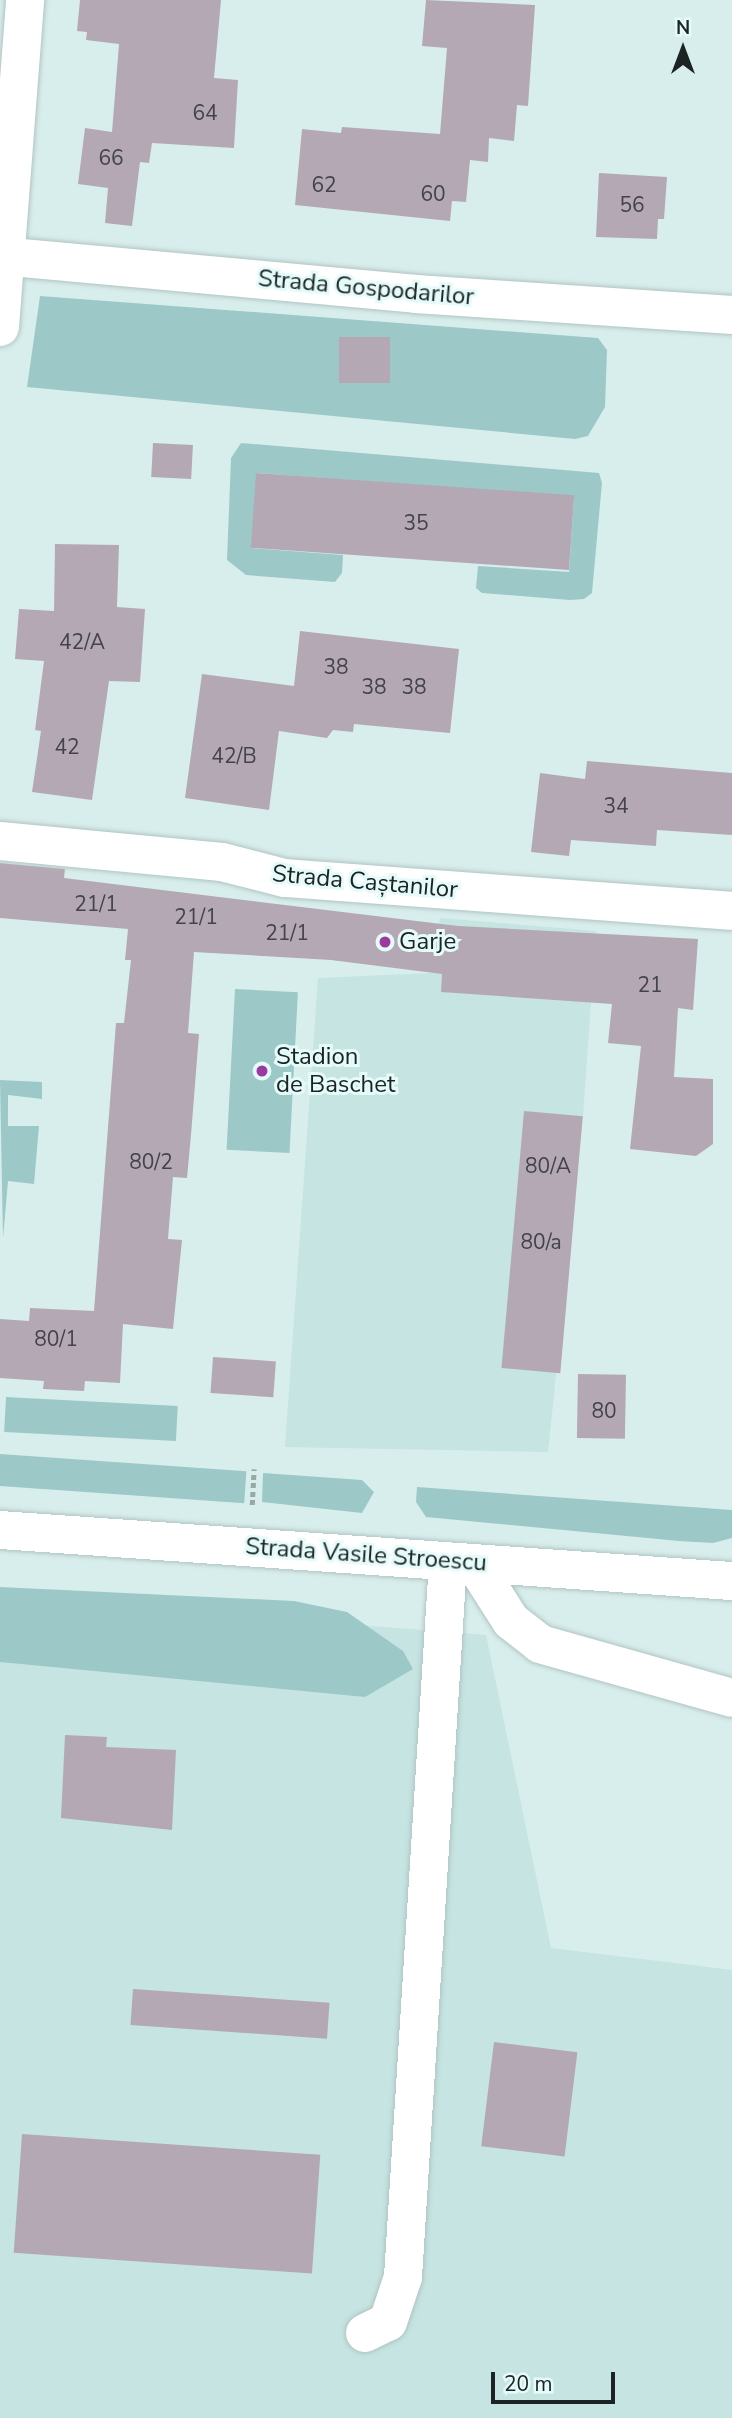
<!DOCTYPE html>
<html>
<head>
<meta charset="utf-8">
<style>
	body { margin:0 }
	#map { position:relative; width:732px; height:2418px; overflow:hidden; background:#d8eeec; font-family:"Nunito Sans",sans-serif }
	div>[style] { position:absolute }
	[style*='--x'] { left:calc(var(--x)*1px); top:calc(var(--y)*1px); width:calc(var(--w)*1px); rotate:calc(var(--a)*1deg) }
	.built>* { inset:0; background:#c5e4e2 }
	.green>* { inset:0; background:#9cc9c7; transform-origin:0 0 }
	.building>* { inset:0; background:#b5a8b5; transform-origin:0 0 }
	.path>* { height:4.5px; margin-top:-2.25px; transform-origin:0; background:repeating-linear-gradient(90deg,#97a8a6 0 5px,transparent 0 8.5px) }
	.roads { filter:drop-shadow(0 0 2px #b0c5c3) drop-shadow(0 0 2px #b0c5c3) }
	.minor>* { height:38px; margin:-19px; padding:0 19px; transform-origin:19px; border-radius:19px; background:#fff }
	.major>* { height:38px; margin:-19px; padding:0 19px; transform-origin:19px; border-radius:19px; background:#fff }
	.dots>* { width:19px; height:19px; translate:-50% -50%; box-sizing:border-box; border:4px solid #e5fbfa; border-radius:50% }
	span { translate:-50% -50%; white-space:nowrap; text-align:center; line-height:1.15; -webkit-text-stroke:6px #e5fbfa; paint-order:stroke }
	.number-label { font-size:21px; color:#424448 }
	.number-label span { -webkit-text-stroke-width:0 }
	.street-label { font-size:24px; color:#1b2323 }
	.poi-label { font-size:24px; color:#1b2323 }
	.left { translate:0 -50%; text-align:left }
	.north { position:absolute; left:648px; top:14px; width:70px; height:70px; -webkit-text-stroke:5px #e5fbfa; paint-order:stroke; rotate:0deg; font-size:19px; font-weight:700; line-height:28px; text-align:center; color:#1b2323 }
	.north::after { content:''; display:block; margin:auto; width:24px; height:32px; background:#1b2323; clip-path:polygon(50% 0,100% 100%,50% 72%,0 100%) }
	.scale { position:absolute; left:491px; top:2372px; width:124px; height:32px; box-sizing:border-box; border:4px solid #1b2323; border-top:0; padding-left:9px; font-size:21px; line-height:24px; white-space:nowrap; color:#1b2323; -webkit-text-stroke:5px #e5fbfa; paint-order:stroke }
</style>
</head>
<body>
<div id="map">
	<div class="built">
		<i style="clip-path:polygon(440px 918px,596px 931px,583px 1116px,548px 1452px,285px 1447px,318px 978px,432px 973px)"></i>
		<i style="clip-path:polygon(0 1597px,486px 1635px,551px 1948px,732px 1970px,732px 2418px,0 2418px)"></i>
	</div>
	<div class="green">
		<i style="clip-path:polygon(40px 296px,598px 338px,607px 350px,605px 407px,588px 436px,575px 439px,27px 387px)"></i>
		<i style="clip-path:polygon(241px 443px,599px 473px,602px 483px,592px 593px,584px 599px,570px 600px,482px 593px,476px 588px,478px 566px,569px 572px,574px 497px,257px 473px,251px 548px,343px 555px,342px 573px,335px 582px,246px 575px,227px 560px,231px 458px)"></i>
		<i style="left:235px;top:989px;width:63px;height:161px;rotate:3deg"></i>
		<i style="clip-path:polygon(0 1080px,42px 1082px,42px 1099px,8px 1095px,8px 1126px,39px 1126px,34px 1184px,8px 1181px,3px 1238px)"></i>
		<i style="left:6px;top:1397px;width:172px;height:35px;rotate:3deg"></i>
		<i style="left:0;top:1454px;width:247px;height:32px;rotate:4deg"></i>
		<i style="clip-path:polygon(263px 1473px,362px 1480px,374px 1492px,362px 1513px,262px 1502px)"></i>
		<i style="clip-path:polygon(417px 1487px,732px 1510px,732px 1538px,713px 1543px,679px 1541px,426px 1517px,416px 1502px)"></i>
		<i style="clip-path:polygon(0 1587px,294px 1601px,347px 1612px,403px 1651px,413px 1669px,365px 1697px,0 1662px)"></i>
	</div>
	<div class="building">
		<i style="clip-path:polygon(80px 0,221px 0,214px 78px,238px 80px,234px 148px,152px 143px,149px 163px,140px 162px,132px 226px,105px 223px,108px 188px,78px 184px,85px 128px,112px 132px,119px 44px,86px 40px,87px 32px,77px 31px)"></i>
		<i style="clip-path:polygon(426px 0,535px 5px,528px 106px,517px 105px,514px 141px,489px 138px,488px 162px,470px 160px,466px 202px,452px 201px,450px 221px,295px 205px,302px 129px,341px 133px,342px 127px,440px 134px,447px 48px,422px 46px)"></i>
		<i style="clip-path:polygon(599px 173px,667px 177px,664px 219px,658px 219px,657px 239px,596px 237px)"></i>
		<i style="left:339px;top:337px;width:51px;height:46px"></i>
		<i style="left:153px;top:443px;width:40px;height:34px;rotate:3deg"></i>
		<i style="left:256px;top:473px;width:319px;height:75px;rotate:4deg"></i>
		<i style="clip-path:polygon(55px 544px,119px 545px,117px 607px,145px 609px,140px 682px,109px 681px,92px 800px,32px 792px,41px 731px,35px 730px,44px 661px,15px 659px,19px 609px,54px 611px)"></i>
		<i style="clip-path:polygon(300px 631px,459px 649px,450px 733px,354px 724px,353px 732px,333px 730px,327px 738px,279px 731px,269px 810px,185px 798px,202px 674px,294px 686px)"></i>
		<i style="clip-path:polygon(587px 761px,732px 773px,732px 835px,657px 830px,656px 846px,571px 840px,569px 856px,531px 852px,540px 773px,585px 779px)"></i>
		<i style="clip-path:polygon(0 863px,65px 869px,64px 878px,458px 926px,698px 939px,693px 1010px,678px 1008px,674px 1077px,713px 1079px,713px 1144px,696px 1156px,630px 1149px,641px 1046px,608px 1043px,612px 1004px,441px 992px,442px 974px,331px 960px,194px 952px,188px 1033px,199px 1034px,191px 1135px,187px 1178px,173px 1177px,168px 1239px,182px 1240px,173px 1329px,123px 1324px,120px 1383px,85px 1381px,84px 1391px,43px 1389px,44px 1381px,0 1378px,0 1319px,29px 1321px,30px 1308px,94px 1311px,116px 1023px,124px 1023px,131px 960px,125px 960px,128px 929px,0 918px)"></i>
		<i style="left:524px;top:1111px;width:59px;height:258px;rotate:5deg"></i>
		<i style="left:213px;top:1357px;width:63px;height:36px;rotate:4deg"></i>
		<i style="left:578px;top:1374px;width:48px;height:64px;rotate:1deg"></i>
		<i style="clip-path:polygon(65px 1735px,107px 1737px,106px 1747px,176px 1750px,172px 1830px,61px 1818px)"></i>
		<i style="left:133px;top:1989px;width:197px;height:36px;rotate:4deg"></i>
		<i style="left:494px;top:2042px;width:84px;height:105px;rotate:7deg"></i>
		<i style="left:22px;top:2134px;width:299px;height:119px;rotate:4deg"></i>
	</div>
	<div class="path">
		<i style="--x:252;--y:1505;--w:36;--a:-87"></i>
	</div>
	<div class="roads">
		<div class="minor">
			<i style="--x:0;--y:256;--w:418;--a:5.2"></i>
			<i style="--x:416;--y:294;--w:317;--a:3.8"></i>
			<i style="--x:0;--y:327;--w:328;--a:-85.6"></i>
			<i style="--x:0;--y:841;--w:223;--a:5.4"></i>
			<i style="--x:222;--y:862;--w:65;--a:14.3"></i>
			<i style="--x:285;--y:878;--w:448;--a:4.2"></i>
			<i style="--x:474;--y:1563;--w:69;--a:57.5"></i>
			<i style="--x:511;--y:1621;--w:37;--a:38"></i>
			<i style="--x:540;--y:1644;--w:199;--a:15.7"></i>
			<i style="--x:365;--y:2333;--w:25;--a:-26"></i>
			<i style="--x:388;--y:2322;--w:47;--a:-71.6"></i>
			<i style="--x:403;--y:2277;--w:717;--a:-86.4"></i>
		</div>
		<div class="major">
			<i style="--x:0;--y:1530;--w:734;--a:3.99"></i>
		</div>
	</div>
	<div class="dots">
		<i style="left:385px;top:942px;background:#9c3aa0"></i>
		<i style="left:262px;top:1071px;background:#9c3aa0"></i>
	</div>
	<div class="number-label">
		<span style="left:205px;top:113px">64</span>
		<span style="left:111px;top:158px">66</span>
		<span style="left:324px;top:185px">62</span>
		<span style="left:433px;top:194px">60</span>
		<span style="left:632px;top:205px">56</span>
		<span style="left:416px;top:523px">35</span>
		<span style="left:82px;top:642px">42/A</span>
		<span style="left:336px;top:667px">38</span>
		<span style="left:374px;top:687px">38</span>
		<span style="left:414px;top:687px">38</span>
		<span style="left:67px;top:747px">42</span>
		<span style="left:234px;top:756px">42/B</span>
		<span style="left:616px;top:806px">34</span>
		<span style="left:96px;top:904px">21/1</span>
		<span style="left:196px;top:917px">21/1</span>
		<span style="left:287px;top:933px">21/1</span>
		<span style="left:650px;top:985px">21</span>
		<span style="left:151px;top:1162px">80/2</span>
		<span style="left:548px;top:1166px">80/A</span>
		<span style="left:541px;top:1242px">80/a</span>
		<span style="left:56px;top:1339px">80/1</span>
		<span style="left:604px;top:1411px">80</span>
	</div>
	<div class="street-label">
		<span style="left:366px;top:288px;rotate:5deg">Strada Gospodarilor</span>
		<span style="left:365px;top:882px;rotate:5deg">Strada Caștanilor</span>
		<span style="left:366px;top:1555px;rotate:4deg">Strada Vasile Stroescu</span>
	</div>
	<div class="poi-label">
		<span class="left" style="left:399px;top:942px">Garje</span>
		<span class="left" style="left:276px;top:1071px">Stadion<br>de Baschet</span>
	</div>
	<div class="north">N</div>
	<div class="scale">20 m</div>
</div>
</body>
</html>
